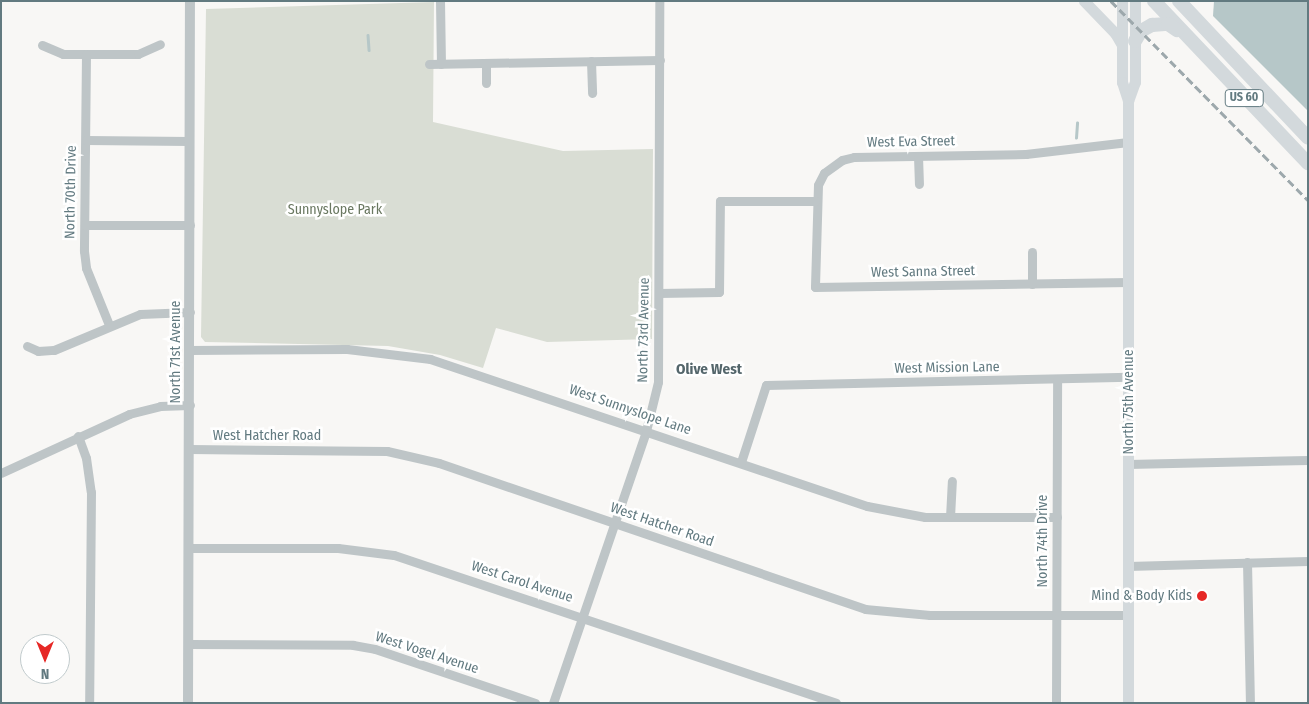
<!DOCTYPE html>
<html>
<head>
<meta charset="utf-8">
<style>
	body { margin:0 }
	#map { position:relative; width:1309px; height:704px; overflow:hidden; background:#f8f7f5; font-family:"Fira Sans Condensed",sans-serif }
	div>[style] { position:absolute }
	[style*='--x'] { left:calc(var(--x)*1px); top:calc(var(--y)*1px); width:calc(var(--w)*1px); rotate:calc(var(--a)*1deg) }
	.green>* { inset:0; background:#d9ddd4 }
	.water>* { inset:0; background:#b6c7c8 }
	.stream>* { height:2.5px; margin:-1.25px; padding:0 1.25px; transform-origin:1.25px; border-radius:1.25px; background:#b6c7c8 }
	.minor>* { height:9px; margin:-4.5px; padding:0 4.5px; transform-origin:4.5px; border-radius:4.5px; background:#bec5c7 }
	.tertiary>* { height:10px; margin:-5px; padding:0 5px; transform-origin:5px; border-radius:5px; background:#bec5c7 }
	.secondary>* { height:11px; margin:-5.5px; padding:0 5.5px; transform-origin:5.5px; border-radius:5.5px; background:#d3d9dc }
	.trunk>* { height:14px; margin:-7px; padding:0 7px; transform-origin:7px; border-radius:7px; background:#d3d9dc }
	.rail>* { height:2.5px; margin-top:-1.25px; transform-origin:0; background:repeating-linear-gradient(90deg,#9da8ac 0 8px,transparent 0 12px) }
	.dots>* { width:14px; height:14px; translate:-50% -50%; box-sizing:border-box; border:2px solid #fff; border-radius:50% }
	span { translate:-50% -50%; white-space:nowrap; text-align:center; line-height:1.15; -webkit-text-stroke:5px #fff; paint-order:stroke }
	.shield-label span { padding:1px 4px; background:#fff; border:1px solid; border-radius:4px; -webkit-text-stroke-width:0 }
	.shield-label { font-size:12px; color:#627a80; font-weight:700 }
	.street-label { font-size:14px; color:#627a80 }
	.park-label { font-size:14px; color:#6a7861 }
	.poi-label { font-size:14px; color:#627a80 }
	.right { translate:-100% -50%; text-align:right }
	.neighbourhood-label { font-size:15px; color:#54666b; font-weight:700 }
	.frame { position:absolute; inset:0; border:2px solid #627a80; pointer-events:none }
	.north { position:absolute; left:20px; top:634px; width:50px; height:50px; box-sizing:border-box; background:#fff; border:1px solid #c0cacc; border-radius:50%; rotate:180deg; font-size:14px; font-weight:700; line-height:20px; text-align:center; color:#627a80 }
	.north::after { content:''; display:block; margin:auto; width:18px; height:22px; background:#e62826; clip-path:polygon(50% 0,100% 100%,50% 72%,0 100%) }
</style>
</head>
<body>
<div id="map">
	<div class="green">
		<i style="clip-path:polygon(434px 2px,433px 122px,563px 151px,653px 149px,652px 339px,547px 342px,496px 328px,483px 368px,440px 355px,388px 346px,205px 342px,201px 337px,206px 9px)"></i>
	</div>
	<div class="water">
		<i style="clip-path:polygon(1214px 1px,1308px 1px,1308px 111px,1213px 16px)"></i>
	</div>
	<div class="stream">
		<i style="--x:368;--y:35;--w:15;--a:86"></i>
		<i style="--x:1076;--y:138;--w:15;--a:-86"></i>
	</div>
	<div class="minor">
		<i style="--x:440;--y:1;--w:63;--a:89.1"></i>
		<i style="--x:42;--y:45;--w:23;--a:23"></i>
		<i style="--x:63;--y:54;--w:75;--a:0"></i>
		<i style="--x:138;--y:54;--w:24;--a:-24"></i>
		<i style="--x:86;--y:54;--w:197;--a:90.6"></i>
		<i style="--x:84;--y:251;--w:17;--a:83"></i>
		<i style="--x:86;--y:268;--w:61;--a:68"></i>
		<i style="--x:591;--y:61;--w:32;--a:88"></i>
		<i style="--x:486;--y:63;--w:20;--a:90"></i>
		<i style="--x:429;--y:64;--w:231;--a:-1"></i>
		<i style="--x:86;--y:140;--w:103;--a:0.6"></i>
		<i style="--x:1128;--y:142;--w:103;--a:173.3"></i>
		<i style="--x:1026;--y:154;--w:172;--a:179"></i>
		<i style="--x:854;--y:157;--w:12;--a:166"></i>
		<i style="--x:842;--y:160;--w:22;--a:144"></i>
		<i style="--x:824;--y:173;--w:13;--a:117"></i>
		<i style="--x:818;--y:185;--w:102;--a:91.7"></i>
		<i style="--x:815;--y:287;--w:314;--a:-0.9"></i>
		<i style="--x:918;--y:156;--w:28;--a:88"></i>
		<i style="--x:85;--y:225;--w:105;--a:0"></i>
		<i style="--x:1032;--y:252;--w:32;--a:90"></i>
		<i style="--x:659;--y:293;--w:60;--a:-1"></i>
		<i style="--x:719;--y:292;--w:91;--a:-89.4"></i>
		<i style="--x:720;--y:201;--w:95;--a:0"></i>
		<i style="--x:27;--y:346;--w:12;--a:24"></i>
		<i style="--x:38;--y:351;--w:16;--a:-4"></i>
		<i style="--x:54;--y:350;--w:93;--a:-22.7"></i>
		<i style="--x:140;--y:314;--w:50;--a:-2.3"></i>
		<i style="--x:190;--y:350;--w:157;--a:-0.4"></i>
		<i style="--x:347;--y:349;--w:84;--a:6.9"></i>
		<i style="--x:430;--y:359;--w:461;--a:18.6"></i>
		<i style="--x:867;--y:506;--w:59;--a:10.7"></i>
		<i style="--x:925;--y:517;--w:132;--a:0"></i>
		<i style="--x:78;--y:436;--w:23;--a:70"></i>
		<i style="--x:86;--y:458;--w:34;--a:82"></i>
		<i style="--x:91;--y:492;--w:211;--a:90.5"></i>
		<i style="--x:190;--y:449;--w:197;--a:0.6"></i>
		<i style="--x:387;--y:451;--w:53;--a:13"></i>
		<i style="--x:439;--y:463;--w:450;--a:18.9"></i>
		<i style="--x:865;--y:609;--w:65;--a:5.3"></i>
		<i style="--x:930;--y:615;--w:198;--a:0"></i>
		<i style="--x:741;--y:462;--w:81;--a:-72"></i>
		<i style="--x:766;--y:385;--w:363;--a:-1.3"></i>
		<i style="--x:1128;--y:464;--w:180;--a:-1.3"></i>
		<i style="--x:1;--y:473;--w:141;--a:-24.7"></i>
		<i style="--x:129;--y:414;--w:32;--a:-14"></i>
		<i style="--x:160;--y:406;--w:30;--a:-2"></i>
		<i style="--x:950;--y:517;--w:36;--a:-87"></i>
		<i style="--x:189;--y:548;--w:149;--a:0"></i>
		<i style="--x:338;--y:548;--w:56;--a:7.1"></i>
		<i style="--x:394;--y:555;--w:466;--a:18.5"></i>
		<i style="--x:1247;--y:562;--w:141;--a:88.8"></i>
		<i style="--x:1128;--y:566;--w:180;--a:-1.6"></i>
		<i style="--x:188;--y:644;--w:165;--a:0.3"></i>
		<i style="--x:353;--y:645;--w:22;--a:10"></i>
		<i style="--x:375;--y:649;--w:169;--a:18.6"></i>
		<i style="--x:553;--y:703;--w:287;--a:-71.1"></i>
		<i style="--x:646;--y:431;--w:50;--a:-76.2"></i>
		<i style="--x:658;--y:382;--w:381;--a:-89.8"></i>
		<i style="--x:1056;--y:703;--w:324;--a:-89.8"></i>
	</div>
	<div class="tertiary">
		<i style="--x:188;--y:703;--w:702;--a:-89.84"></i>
	</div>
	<div class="secondary">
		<i style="--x:1084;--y:1;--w:45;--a:45.9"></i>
		<i style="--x:1115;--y:33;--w:14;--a:60"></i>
		<i style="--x:1122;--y:1;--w:81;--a:90"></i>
		<i style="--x:1122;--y:82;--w:20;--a:72"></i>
		<i style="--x:1128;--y:101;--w:602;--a:90"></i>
		<i style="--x:1128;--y:101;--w:20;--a:-70"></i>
		<i style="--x:1135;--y:82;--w:81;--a:-90"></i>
	</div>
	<div class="trunk">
		<i style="--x:1154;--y:1;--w:224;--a:46.5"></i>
		<i style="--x:1179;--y:1;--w:188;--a:46.7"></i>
		<i style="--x:1135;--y:41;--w:12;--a:-59"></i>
		<i style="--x:1141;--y:31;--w:13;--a:-29"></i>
		<i style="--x:1152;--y:25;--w:16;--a:-4"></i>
		<i style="--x:1168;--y:24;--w:11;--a:34"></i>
	</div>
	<div class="rail">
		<i style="--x:1111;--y:1;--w:280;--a:45.3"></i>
	</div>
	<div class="dots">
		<i style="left:1202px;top:596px;background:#e62826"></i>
	</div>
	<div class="shield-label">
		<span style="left:1244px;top:98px">US 60</span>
	</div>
	<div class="street-label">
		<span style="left:911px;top:142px;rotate:-1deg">West Eva Street</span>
		<span style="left:71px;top:192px;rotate:-89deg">North 70th Drive</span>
		<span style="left:923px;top:272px;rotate:-1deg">West Sanna Street</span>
		<span style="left:644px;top:330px;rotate:-89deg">North 73rd Avenue</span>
		<span style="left:176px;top:352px;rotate:-90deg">North 71st Avenue</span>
		<span style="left:947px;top:368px;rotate:-1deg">West Mission Lane</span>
		<span style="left:1129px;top:402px;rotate:-90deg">North 75th Avenue</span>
		<span style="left:630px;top:410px;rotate:19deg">West Sunnyslope Lane</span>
		<span style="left:267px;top:436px">West Hatcher Road</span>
		<span style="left:662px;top:525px;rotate:19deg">West Hatcher Road</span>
		<span style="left:1043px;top:541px;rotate:-90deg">North 74th Drive</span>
		<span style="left:522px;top:582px;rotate:18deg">West Carol Avenue</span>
		<span style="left:427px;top:653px;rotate:18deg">West Vogel Avenue</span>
	</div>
	<div class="park-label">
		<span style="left:335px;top:210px">Sunnyslope Park</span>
	</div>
	<div class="poi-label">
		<span class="right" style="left:1192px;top:596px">Mind &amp; Body Kids</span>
	</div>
	<div class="neighbourhood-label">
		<span style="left:709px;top:370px">Olive West</span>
	</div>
	<div class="frame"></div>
	<div class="north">N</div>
</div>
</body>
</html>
